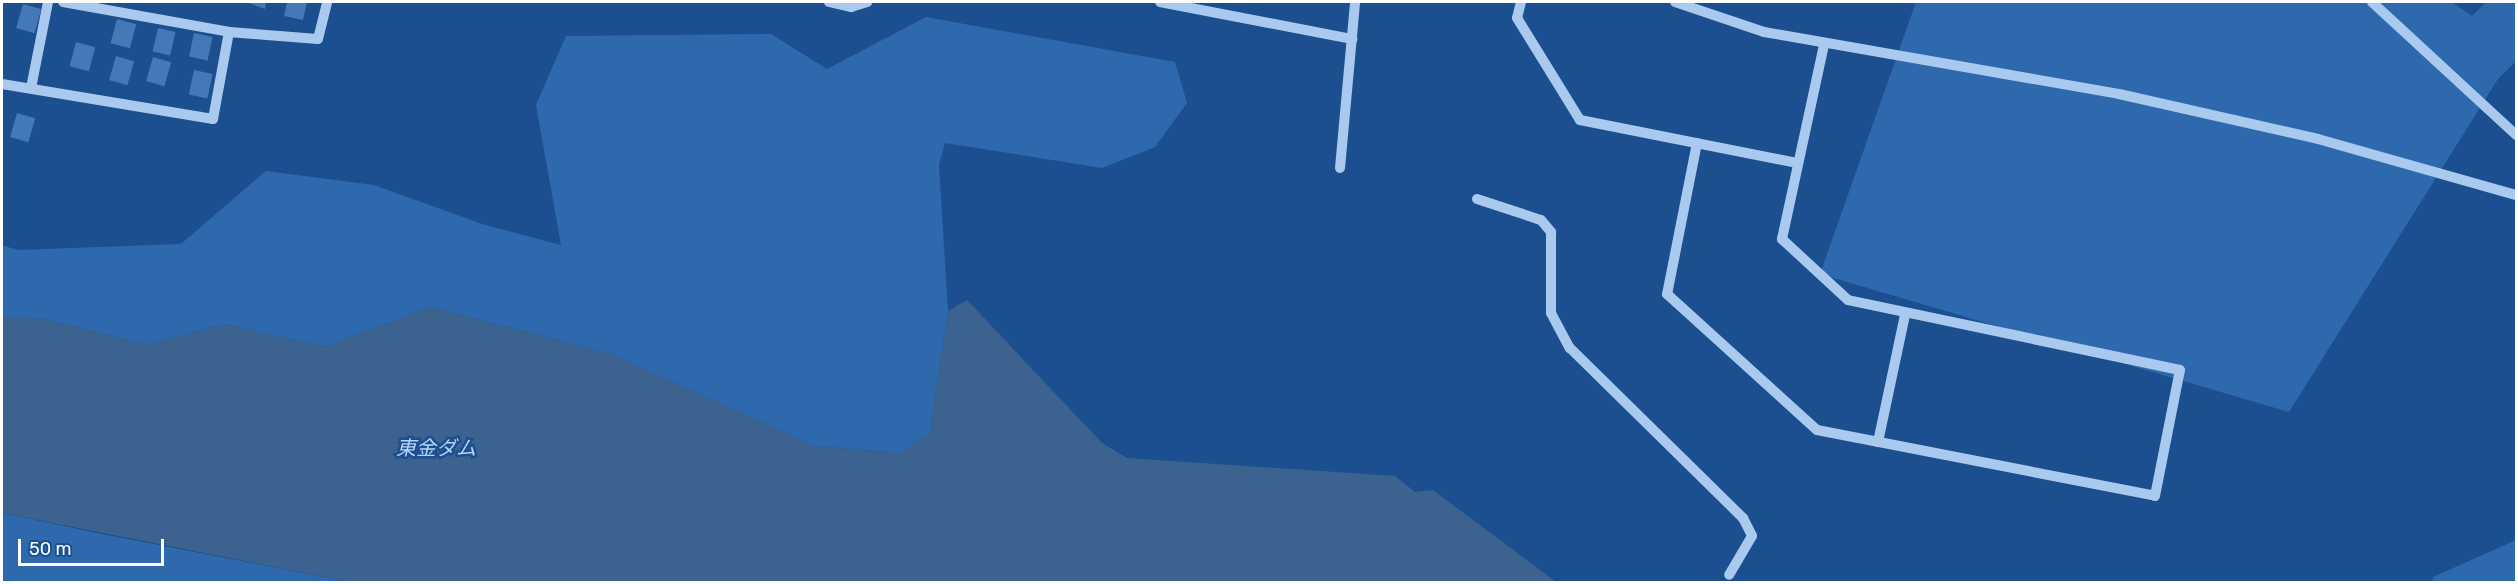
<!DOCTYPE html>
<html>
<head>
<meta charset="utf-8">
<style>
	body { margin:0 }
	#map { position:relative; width:2518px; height:584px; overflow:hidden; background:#1b4f8f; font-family:Rubik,"Noto Sans JP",sans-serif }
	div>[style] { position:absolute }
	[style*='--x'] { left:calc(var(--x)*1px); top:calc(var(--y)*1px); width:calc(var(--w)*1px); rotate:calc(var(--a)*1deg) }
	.green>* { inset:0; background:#2e69ad }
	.water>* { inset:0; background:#3c6290 }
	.building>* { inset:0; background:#4478b7; transform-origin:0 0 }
	.minor>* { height:10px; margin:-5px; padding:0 5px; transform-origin:5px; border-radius:5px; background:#a9c9ee }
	span { translate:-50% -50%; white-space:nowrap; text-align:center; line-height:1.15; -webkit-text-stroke:5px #1b4f8f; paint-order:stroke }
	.water-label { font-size:20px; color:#b5d3f5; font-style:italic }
	.frame { position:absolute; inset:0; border:3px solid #fff; pointer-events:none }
	.scale { position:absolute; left:18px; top:539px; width:146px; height:27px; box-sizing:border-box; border:3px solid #fff; border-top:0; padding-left:8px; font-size:18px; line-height:21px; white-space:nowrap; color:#fff; -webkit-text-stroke:4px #1b4f8f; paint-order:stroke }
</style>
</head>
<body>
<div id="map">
	<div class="green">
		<i style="clip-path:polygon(1916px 2px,2452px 2px,2472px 16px,2486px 2px,2516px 2px,2516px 61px,2498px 79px,2289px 412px,1820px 274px)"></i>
		<i style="clip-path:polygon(926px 17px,1175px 62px,1187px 103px,1155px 147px,1102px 168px,945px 143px,939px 165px,948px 311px,930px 433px,901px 453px,814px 446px,611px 354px,431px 307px,324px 347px,224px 324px,146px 345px,45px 319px,2px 316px,2px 245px,17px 250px,181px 244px,266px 171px,374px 185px,482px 224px,561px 245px,536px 105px,566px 36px,771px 34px,827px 69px)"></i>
		<i style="clip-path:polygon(2px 513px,102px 534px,350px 582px,2px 582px)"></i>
		<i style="clip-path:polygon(2516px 540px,2516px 582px,2432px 582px,2433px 577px)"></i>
	</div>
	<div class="water">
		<i style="clip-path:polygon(967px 300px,1102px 443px,1127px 458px,1395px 476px,1415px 492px,1433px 490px,1556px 582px,350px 582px,2px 513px,2px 316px,45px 319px,146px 345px,224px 324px,324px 347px,431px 307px,611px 354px,814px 446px,901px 453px,930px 432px,948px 311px)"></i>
	</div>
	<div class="building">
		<i style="clip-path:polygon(246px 2px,266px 2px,265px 9px)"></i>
		<i style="clip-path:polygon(287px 2px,307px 2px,303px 20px,284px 16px)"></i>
		<i style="left:23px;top:4px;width:19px;height:25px;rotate:16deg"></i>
		<i style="left:117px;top:19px;width:20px;height:25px;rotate:15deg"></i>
		<i style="left:158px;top:28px;width:18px;height:24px;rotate:13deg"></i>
		<i style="left:194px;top:33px;width:19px;height:24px;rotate:12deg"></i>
		<i style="left:76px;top:42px;width:20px;height:25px;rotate:15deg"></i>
		<i style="left:116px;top:56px;width:19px;height:25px;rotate:16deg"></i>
		<i style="left:153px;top:57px;width:19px;height:25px;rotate:16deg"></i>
		<i style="left:194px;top:70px;width:19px;height:25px;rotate:12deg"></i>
		<i style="left:17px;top:113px;width:19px;height:25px;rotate:16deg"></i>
	</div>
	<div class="minor">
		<i style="--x:63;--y:2;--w:169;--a:10.2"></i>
		<i style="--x:229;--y:32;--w:89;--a:4.5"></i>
		<i style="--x:318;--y:39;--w:38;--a:-76"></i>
		<i style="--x:829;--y:2;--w:23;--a:13"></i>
		<i style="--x:851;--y:7;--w:17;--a:-17"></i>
		<i style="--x:1160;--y:2;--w:196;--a:10.9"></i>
		<i style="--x:1521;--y:2;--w:16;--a:104"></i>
		<i style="--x:1517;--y:18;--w:120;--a:58.3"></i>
		<i style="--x:1580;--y:120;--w:222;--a:11.2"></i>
		<i style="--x:1675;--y:2;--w:94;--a:18.6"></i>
		<i style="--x:1764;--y:32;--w:360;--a:9.9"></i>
		<i style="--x:2119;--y:94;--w:204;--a:12.7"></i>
		<i style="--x:2318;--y:139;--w:206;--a:15.8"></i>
		<i style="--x:2372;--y:2;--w:196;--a:42.7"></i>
		<i style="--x:2;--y:84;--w:214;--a:9.4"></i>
		<i style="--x:213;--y:119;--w:88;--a:-79.6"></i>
		<i style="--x:31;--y:88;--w:88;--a:-78.8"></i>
		<i style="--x:1697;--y:143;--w:154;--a:101.2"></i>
		<i style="--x:1667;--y:294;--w:202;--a:42.2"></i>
		<i style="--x:1817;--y:430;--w:344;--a:11"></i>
		<i style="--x:2155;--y:496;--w:128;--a:-78.8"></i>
		<i style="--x:2180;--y:370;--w:339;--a:-168.1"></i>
		<i style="--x:1848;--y:300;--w:90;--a:-137.3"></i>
		<i style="--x:1782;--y:239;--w:198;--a:-77.8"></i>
		<i style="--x:1340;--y:168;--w:167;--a:-84.8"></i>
		<i style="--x:1477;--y:199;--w:67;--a:18.2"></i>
		<i style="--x:1541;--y:220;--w:16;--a:50"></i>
		<i style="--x:1551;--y:232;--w:81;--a:90"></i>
		<i style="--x:1551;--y:313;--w:40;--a:62"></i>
		<i style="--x:1570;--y:348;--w:243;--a:44.5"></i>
		<i style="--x:1743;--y:518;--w:20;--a:63"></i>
		<i style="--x:1752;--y:536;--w:45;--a:120.5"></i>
		<i style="--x:1878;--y:442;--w:130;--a:-78"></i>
	</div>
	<div class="water-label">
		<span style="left:436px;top:448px">東金ダム</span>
	</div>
	<div class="frame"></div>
	<div class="scale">50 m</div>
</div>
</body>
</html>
